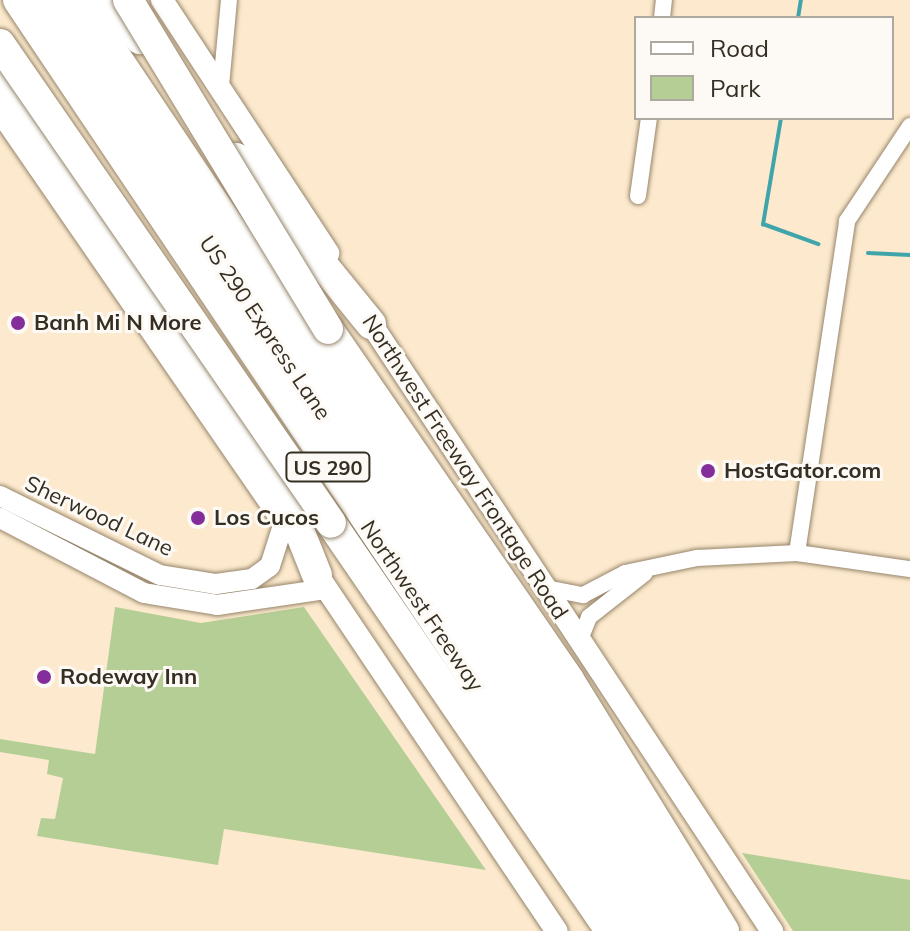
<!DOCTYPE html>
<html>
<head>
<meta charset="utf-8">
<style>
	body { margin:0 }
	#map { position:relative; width:910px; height:931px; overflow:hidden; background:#fdeace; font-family:Mulish,sans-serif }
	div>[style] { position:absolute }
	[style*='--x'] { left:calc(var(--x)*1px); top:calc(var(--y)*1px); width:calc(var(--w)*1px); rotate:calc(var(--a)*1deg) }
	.green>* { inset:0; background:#b4ce95 }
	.stream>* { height:4px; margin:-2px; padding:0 2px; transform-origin:2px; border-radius:2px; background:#40a5aa }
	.roads { filter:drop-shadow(0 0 2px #96856b) drop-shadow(0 0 2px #96856b) }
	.minor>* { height:16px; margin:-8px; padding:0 8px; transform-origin:8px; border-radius:8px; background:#fff }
	.tertiary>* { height:20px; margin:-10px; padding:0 10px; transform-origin:10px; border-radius:10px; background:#fff }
	.secondary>* { height:22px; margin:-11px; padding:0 11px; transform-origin:11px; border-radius:11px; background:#fff }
	.motorway>* { height:30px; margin:-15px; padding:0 15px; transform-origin:15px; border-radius:15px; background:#fff }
	.bridges { filter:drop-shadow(0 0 2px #96856b) drop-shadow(0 0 2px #96856b) }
	.motorway-bridge>* { height:30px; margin:-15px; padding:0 15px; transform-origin:15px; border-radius:15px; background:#fff }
	.dots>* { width:22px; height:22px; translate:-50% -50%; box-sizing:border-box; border:4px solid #fdf9f4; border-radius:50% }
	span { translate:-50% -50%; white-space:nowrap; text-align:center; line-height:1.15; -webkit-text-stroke:6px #fdf9f4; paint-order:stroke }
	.shield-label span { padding:2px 6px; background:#fdf9f4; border:2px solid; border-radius:6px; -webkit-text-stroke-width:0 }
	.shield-label { font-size:20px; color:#352e23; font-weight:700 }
	.poi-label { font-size:22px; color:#352e23; font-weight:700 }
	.left { translate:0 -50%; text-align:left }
	.street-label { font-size:22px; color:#352e23 }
	.legend { position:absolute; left:634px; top:16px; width:260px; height:104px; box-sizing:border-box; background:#fdf9f4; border:2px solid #ada8a0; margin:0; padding:10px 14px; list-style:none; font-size:24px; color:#352e23 }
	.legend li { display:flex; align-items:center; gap:16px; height:40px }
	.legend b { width:40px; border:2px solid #ada8a0 }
</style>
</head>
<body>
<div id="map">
	<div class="green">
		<i style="clip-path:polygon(115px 607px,201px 623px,304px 607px,486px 870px,224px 829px,218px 865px,37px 836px,41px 818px,55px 819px,63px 778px,47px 774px,49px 760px,0 752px,0 739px,95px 754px)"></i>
		<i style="clip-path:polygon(742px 853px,910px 880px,910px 931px,793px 931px)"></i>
	</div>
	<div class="stream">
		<i style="--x:798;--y:18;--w:18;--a:-81"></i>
		<i style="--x:781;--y:118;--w:108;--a:99.6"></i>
		<i style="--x:763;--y:224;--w:59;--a:20"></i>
		<i style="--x:868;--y:253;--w:42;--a:2.7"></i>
	</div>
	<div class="roads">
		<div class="minor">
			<i style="--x:662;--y:18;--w:18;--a:-84"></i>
			<i style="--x:221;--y:86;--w:86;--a:-84.7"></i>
			<i style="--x:638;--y:196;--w:79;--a:-82"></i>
			<i style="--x:797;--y:553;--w:336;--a:-81.4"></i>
			<i style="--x:847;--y:221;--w:114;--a:-56.4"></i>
			<i style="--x:546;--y:588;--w:38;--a:11"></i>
			<i style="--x:583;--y:595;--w:47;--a:-27.6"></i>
			<i style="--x:625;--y:573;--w:74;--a:-11.8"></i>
			<i style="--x:697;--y:558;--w:100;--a:-2.9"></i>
			<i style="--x:797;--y:553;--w:114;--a:8.1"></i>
			<i style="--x:579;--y:642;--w:27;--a:-68"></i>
			<i style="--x:589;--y:617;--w:71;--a:-38.2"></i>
		</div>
		<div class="tertiary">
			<i style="--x:0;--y:496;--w:178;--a:26.3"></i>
			<i style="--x:160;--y:575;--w:57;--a:9.1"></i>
			<i style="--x:216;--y:584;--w:36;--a:-8"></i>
			<i style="--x:252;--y:579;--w:22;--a:-36"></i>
			<i style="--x:270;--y:566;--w:46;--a:-72.3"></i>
			<i style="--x:0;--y:518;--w:162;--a:27.5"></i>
			<i style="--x:144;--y:593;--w:74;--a:9.3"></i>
			<i style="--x:217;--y:605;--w:111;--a:-8.3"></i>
		</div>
		<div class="secondary">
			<i style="--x:162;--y:0;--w:303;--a:56.7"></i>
			<i style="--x:0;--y:111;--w:495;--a:55.4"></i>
			<i style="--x:364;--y:313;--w:741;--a:56.57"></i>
			<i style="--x:310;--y:564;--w:442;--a:56.1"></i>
		</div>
		<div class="motorway">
			<i style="--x:18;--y:0;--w:1121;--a:56.13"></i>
			<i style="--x:49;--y:0;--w:1121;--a:56.17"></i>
			<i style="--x:78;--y:0;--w:1121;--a:56.17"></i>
			<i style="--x:109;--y:0;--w:50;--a:51.5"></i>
			<i style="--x:0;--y:79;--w:346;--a:55.1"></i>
			<i style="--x:236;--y:158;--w:214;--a:50.9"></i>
			<i style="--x:328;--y:329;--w:426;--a:55.5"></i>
			<i style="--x:569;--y:680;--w:295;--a:58.3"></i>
			<i style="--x:193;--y:342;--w:194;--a:59.7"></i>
			<i style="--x:291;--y:510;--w:70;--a:68.2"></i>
			<i style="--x:331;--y:523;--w:494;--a:55.6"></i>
		</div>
	</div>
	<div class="bridges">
		<div class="motorway-bridge">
			<i style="--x:128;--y:0;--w:385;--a:58.7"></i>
			<i style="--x:0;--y:44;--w:582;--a:55.35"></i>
		</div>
	</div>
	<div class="dots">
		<i style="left:18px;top:323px;background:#842e9b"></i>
		<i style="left:708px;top:471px;background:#842e9b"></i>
		<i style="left:198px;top:518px;background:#842e9b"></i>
		<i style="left:44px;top:677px;background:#842e9b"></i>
	</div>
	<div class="shield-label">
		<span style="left:328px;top:467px">US 290</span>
	</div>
	<div class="poi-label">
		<span class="left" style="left:34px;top:323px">Banh Mi N More</span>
		<span class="left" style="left:724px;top:471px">HostGator.com</span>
		<span class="left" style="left:214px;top:518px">Los Cucos</span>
		<span class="left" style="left:60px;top:677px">Rodeway Inn</span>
	</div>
	<div class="street-label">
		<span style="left:265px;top:328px;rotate:56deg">US 290 Express Lane</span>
		<span style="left:465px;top:467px;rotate:57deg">Northwest Freeway Frontage Road</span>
		<span style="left:99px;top:516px;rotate:25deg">Sherwood Lane</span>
		<span style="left:422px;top:606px;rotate:56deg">Northwest Freeway</span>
	</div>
	<ul class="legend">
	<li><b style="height:10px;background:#fff"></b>Road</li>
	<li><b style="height:22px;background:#b4ce95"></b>Park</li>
	</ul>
</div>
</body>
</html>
